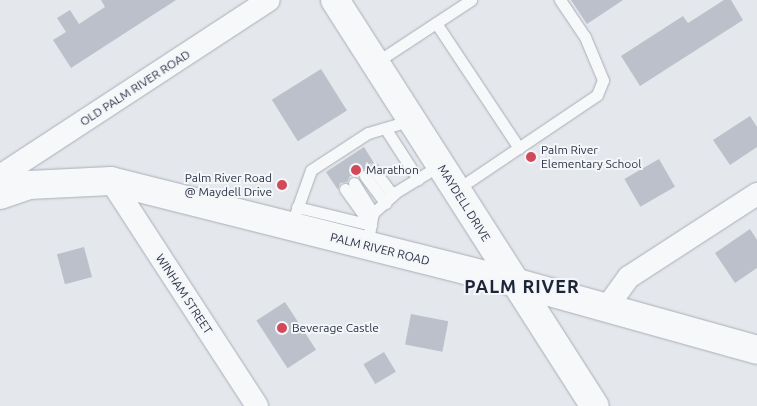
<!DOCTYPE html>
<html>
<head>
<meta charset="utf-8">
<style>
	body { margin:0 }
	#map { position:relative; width:757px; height:406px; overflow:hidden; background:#e4e7ec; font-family:Ubuntu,sans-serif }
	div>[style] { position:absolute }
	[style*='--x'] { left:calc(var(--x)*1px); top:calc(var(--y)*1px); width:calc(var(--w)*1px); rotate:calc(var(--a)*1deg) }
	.building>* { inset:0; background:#bbc0ca; transform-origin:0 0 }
	.roads { filter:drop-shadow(0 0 1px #a9aeb7) drop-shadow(0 0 1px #a9aeb7) }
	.service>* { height:11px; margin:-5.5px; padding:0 5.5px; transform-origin:5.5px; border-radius:5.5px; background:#f7f8fa }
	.minor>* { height:22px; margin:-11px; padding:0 11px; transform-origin:11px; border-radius:11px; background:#f7f8fa }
	.tertiary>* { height:28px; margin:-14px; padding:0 14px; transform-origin:14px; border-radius:14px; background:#f7f8fa }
	.dots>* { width:14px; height:14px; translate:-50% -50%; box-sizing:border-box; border:2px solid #f4f6f9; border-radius:50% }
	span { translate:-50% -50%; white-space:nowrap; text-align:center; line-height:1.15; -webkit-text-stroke:4px #f4f6f9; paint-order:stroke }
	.street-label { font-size:12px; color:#2b3445 }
	.poi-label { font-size:12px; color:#2b3445 }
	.left { translate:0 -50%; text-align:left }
	.right { translate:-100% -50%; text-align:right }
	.district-label { font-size:18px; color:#1d2536; font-weight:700; letter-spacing:1px }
</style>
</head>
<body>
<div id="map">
	<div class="building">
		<i style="clip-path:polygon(101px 0,176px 0,71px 68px,53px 40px,66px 32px,57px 18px,70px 10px,79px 24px,105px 7px)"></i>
		<i style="clip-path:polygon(571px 0,623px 0,587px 24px)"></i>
		<i style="clip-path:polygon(724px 0,731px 0,743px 20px,640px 86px,621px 56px,683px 16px,688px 23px)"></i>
		<i style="left:321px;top:69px;width:49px;height:58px;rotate:58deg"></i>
		<i style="clip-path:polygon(750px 116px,757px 127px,757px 147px,730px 165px,713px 140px)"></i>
		<i style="clip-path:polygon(364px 147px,374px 163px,369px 164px,367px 169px,360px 170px,358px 176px,350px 176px,347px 182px,340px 183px,338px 190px,326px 172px)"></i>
		<i style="left:659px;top:159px;width:32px;height:40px;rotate:60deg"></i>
		<i style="clip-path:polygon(750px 229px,757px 240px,757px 268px,735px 283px,715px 253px)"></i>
		<i style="left:84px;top:247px;width:31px;height:28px;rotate:75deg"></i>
		<i style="left:285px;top:302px;width:57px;height:34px;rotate:57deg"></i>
		<i style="left:411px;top:314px;width:38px;height:31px;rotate:11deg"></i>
		<i style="left:384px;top:352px;width:23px;height:24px;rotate:59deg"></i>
	</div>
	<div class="roads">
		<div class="service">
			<i style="--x:436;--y:23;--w:150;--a:56.4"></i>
			<i style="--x:375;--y:63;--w:115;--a:-33.3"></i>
			<i style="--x:385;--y:128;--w:61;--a:57.1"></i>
			<i style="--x:374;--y:170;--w:31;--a:53"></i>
			<i style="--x:365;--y:176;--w:34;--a:53"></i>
			<i style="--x:354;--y:183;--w:36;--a:58"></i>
			<i style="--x:345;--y:189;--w:44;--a:54.2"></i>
			<i style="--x:456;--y:190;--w:170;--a:-34"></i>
			<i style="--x:597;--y:95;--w:16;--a:-68"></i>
			<i style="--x:603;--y:80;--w:47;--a:-112.7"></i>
			<i style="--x:585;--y:37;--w:45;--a:-124"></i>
			<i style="--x:297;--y:207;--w:76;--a:13.7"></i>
			<i style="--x:291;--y:226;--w:59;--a:-70.3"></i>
			<i style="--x:311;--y:170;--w:68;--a:-33"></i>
			<i style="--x:368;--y:133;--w:46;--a:-16.5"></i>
			<i style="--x:367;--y:246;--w:34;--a:-80"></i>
			<i style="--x:373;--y:213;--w:31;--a:-42"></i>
			<i style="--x:396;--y:192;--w:52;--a:-31.5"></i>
		</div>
		<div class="minor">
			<i style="--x:0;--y:176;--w:321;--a:-33.2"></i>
			<i style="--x:111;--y:181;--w:268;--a:57"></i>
			<i style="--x:607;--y:307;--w:37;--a:-54"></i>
			<i style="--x:629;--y:277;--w:153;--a:-33"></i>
		</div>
		<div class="tertiary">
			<i style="--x:335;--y:0;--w:482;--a:57.4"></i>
			<i style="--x:0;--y:195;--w:31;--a:-19"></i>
			<i style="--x:29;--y:185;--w:82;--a:-2.8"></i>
			<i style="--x:111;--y:181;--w:415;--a:14.1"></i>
			<i style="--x:514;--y:282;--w:252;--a:15.6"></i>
		</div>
	</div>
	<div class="dots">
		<i style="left:531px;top:157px;background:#d1495b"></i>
		<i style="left:356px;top:170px;background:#d1495b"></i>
		<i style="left:282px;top:185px;background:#d1495b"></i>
		<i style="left:282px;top:328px;background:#d1495b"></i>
	</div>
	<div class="street-label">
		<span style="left:135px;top:88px;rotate:-33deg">OLD PALM RIVER ROAD</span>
		<span style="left:464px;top:203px;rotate:58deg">MAYDELL DRIVE</span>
		<span style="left:380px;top:249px;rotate:14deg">PALM RIVER ROAD</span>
		<span style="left:184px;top:294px;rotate:57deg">WINHAM STREET</span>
	</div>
	<div class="poi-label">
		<span class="left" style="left:541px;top:157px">Palm River<br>Elementary School</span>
		<span class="left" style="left:366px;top:170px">Marathon</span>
		<span class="right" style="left:272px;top:185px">Palm River Road<br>@ Maydell Drive</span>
		<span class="left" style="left:292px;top:328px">Beverage Castle</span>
	</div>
	<div class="district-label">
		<span style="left:522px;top:286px">PALM RIVER</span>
	</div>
</div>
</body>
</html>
